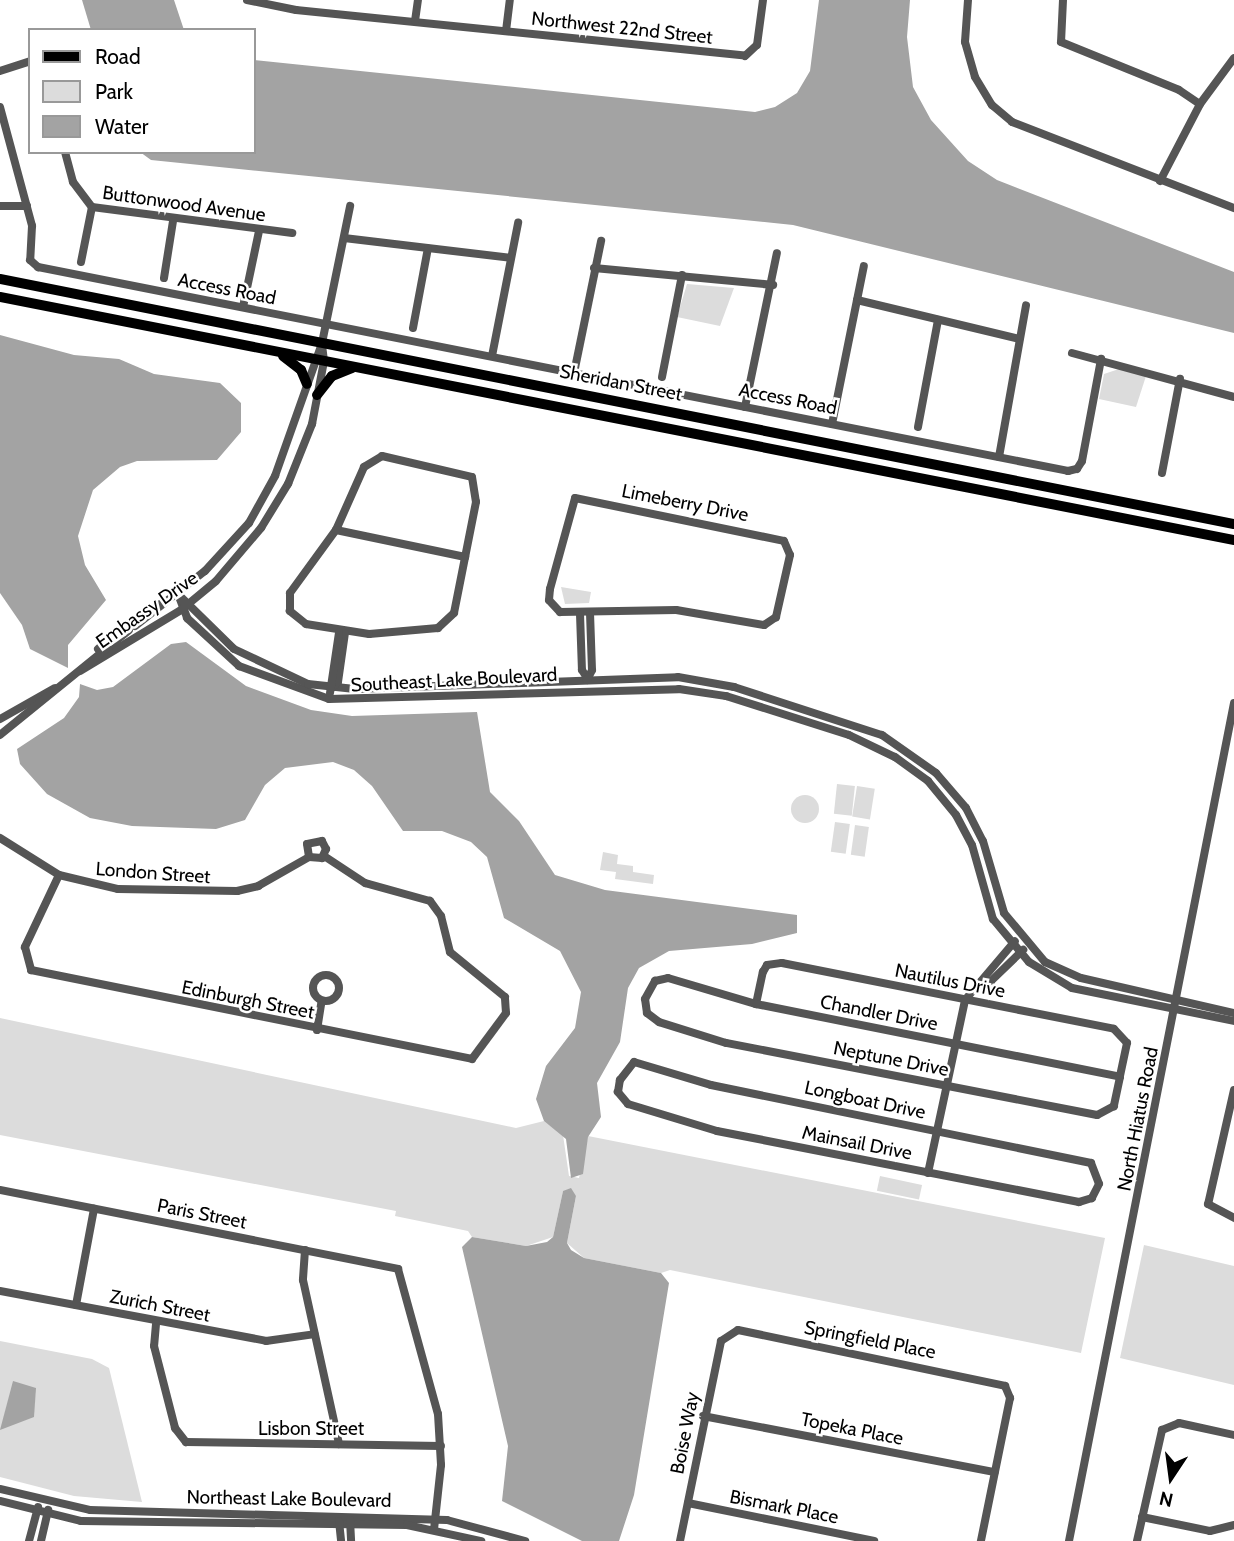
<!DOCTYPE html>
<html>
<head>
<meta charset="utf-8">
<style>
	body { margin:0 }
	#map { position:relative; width:1234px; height:1541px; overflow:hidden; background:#fff; font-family:Cabin,sans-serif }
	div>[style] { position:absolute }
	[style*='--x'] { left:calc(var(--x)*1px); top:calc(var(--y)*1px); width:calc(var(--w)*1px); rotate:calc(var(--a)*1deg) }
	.green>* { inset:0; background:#dcdcdc; transform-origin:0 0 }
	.round { border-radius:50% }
	.water>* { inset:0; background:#a3a3a3 }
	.minor>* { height:8px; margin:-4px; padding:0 4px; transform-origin:4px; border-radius:4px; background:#555 }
	.minor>.ring { margin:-4px; padding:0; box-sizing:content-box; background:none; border:8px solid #555; border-radius:50% }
	.major>* { height:10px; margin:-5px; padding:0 5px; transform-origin:5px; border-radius:5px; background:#000 }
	span { translate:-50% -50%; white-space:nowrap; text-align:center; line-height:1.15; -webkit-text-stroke:5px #fff; paint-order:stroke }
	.street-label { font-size:19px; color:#000 }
	.legend { position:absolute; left:28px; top:28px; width:228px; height:126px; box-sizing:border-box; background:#fff; border:2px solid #999; margin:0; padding:9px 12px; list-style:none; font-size:21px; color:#000 }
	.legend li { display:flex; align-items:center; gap:14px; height:35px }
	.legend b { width:35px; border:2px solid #999 }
	.north { position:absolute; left:1136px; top:1443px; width:70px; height:70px; -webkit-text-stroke:5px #fff; paint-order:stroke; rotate:193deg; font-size:19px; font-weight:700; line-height:28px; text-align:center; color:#000 }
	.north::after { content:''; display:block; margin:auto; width:24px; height:32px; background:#000; clip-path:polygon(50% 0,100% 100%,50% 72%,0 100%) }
</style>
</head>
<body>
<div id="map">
	<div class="green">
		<i style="clip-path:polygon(687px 284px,734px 288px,720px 326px,677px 317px)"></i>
		<i style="clip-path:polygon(1119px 369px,1146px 376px,1136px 407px,1099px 399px,1104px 374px)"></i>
		<i style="clip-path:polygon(561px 587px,591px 592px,589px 603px,565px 604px)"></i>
		<i style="left:837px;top:784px;width:18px;height:30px;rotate:6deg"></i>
		<i style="left:857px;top:786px;width:18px;height:31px;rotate:9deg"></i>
		<i class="round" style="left:791px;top:795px;width:28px;height:28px"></i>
		<i style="left:835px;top:822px;width:15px;height:30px;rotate:8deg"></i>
		<i style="left:855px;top:825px;width:14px;height:30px;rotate:8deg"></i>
		<i style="clip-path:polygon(603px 852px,618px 855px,617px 864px,633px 866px,633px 872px,654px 875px,653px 884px,615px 879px,616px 872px,600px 870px)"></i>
		<i style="clip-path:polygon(0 1018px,516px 1128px,544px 1121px,563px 1135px,569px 1176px,579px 1178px,588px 1136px,1105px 1238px,1081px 1353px,670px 1270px,661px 1273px,584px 1258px,567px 1243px,576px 1196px,563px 1191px,553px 1237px,526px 1246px,472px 1237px,468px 1231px,395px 1216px,396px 1211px,0 1135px)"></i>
		<i style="left:880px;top:1176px;width:43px;height:15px;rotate:12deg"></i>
		<i style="clip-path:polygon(1144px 1245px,1234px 1266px,1234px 1385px,1120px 1358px)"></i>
		<i style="clip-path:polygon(0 1341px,92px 1359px,109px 1368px,142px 1502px,74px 1496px,0 1477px)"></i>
	</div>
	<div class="water">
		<i style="clip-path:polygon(82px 0,174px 0,184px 30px,91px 30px)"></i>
		<i style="clip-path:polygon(819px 0,910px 0,907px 37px,913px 87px,931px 120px,968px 161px,997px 180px,1234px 272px,1234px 333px,793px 225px,151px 160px,140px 152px,254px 152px,254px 60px,755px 112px,775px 107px,797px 93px,810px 71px)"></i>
		<i style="clip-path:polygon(0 335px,74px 355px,119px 359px,154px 374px,220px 383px,241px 403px,241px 432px,217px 460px,137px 461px,120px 467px,93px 490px,78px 536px,85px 565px,106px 600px,68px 645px,68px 668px,30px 649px,22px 625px,0 593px)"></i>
		<i style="clip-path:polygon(186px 642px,246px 686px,311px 710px,352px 716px,477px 712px,490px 792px,519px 821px,555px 875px,605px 890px,797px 915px,797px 933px,752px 944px,669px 951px,639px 968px,628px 988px,620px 1042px,597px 1083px,601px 1117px,588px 1137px,583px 1174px,571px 1178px,566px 1139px,544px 1121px,536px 1099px,546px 1066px,575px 1028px,581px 992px,560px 951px,504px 918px,487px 857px,471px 842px,442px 831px,403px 831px,372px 786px,354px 770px,333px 762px,285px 768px,265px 785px,245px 820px,216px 829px,132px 826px,90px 818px,47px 794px,20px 764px,17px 749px,64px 718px,79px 697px,80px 684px,97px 690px,113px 687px,171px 644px)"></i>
		<i style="clip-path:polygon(571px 1188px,576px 1196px,567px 1243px,571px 1250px,584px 1258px,661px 1273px,669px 1283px,634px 1495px,619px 1541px,582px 1541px,502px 1501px,508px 1446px,462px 1247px,472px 1237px,526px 1246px,547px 1242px,553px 1237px,563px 1191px)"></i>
		<i style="clip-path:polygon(13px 1381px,36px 1388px,34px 1417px,0 1430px)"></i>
	</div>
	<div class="minor">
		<i style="--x:247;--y:0;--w:50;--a:11.5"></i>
		<i style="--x:296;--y:10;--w:451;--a:5.8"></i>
		<i style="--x:745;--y:56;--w:16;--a:-43"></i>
		<i style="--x:757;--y:45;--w:45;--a:-82.4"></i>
		<i style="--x:968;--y:0;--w:42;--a:94.1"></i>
		<i style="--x:965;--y:42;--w:36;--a:74"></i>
		<i style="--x:975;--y:77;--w:33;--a:59"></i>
		<i style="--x:992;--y:105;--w:26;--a:40"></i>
		<i style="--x:1012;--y:122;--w:238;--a:21.2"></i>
		<i style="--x:1063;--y:0;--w:42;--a:92.7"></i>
		<i style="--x:1061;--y:42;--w:127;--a:22.1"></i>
		<i style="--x:1179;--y:90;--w:25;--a:34"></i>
		<i style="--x:415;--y:21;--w:21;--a:-82"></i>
		<i style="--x:506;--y:31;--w:31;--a:-83"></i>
		<i style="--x:0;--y:71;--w:32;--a:-18"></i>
		<i style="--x:0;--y:107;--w:123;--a:74.9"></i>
		<i style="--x:32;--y:226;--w:34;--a:93"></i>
		<i style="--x:30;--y:260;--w:11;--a:41"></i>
		<i style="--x:38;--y:267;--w:1050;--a:11.2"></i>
		<i style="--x:1068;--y:471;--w:9;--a:-13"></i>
		<i style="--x:1077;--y:469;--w:9;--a:-58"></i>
		<i style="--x:1082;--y:461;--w:104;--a:-79.4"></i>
		<i style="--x:65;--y:152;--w:31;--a:75"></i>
		<i style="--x:73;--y:182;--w:31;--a:53"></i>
		<i style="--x:92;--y:207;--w:202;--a:7.4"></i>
		<i style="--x:1160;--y:181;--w:87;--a:-62.5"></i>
		<i style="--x:1200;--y:104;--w:57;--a:-53.5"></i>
		<i style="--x:0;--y:206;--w:27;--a:0"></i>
		<i style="--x:344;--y:238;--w:168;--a:6.8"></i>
		<i style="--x:81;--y:262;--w:56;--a:-78.7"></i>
		<i style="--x:594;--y:268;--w:180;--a:5.4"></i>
		<i style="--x:164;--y:278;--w:58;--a:-81"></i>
		<i style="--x:857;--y:300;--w:167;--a:13.5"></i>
		<i style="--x:243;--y:307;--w:78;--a:-78.1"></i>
		<i style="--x:413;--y:328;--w:81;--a:-79.4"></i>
		<i style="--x:1072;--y:353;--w:168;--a:15.2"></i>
		<i style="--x:492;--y:356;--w:136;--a:-78.9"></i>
		<i style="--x:574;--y:373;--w:135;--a:-78.4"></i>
		<i style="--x:662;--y:377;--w:104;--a:-78.9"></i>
		<i style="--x:745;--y:407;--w:157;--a:-78.3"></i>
		<i style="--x:832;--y:424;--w:161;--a:-78.6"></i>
		<i style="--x:918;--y:427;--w:109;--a:-79.4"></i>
		<i style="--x:382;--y:456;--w:92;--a:13.1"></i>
		<i style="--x:472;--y:477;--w:25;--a:81"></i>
		<i style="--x:476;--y:502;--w:113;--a:101.2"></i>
		<i style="--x:454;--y:613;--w:22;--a:137"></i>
		<i style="--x:438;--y:628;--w:69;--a:175"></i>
		<i style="--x:369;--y:634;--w:64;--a:-171"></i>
		<i style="--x:306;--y:624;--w:21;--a:-141"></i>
		<i style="--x:290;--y:611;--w:18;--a:-90"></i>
		<i style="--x:290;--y:593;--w:78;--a:-53.9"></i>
		<i style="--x:336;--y:530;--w:69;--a:-66"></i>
		<i style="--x:364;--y:467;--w:21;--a:-31"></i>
		<i style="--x:999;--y:457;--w:154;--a:-79.9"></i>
		<i style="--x:1162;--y:473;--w:96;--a:-79.2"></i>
		<i style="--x:575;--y:498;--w:213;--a:11.6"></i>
		<i style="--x:784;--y:541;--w:15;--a:67"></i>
		<i style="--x:790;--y:555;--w:64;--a:102.7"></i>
		<i style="--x:776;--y:617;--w:14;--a:146"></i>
		<i style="--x:764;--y:625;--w:89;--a:-170.3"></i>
		<i style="--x:676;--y:610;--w:116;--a:179"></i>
		<i style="--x:560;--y:612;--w:16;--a:-133"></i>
		<i style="--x:549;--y:600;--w:11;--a:-85"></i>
		<i style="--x:550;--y:589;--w:94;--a:-74.6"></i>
		<i style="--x:336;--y:530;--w:132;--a:11.8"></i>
		<i style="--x:178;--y:594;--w:26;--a:69"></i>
		<i style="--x:187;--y:618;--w:71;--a:42.7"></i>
		<i style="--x:239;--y:666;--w:96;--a:20.1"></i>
		<i style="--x:329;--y:699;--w:350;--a:-1.6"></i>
		<i style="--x:679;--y:689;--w:48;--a:8.5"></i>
		<i style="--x:726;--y:696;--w:129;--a:17.6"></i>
		<i style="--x:849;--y:735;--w:51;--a:25.6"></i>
		<i style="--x:895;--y:757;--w:41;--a:36"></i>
		<i style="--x:928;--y:781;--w:44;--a:50.5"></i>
		<i style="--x:956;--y:815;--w:34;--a:62"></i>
		<i style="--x:972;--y:845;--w:77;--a:74.2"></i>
		<i style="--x:993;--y:919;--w:56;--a:50.1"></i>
		<i style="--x:1029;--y:962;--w:50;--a:31.2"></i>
		<i style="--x:1072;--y:988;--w:165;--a:11.5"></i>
		<i style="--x:178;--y:594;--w:78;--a:44.5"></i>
		<i style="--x:234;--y:649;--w:82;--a:25.3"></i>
		<i style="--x:308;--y:684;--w:47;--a:6.1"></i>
		<i style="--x:355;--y:689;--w:323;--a:-2.1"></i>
		<i style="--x:678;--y:677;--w:57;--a:10.1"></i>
		<i style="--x:734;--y:687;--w:156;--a:18"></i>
		<i style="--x:882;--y:735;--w:66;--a:35.1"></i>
		<i style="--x:936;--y:773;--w:46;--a:49.4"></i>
		<i style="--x:966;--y:808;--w:37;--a:63"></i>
		<i style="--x:983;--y:841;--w:75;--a:73.7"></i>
		<i style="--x:1004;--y:913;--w:64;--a:50.1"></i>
		<i style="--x:1045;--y:962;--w:39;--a:24"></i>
		<i style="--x:1081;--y:978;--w:157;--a:12.9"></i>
		<i style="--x:580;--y:614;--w:56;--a:88"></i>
		<i style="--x:582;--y:670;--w:9;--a:58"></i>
		<i style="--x:132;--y:621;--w:37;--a:-31"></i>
		<i style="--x:135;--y:626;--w:89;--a:-38.2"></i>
		<i style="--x:205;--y:571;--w:65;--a:-47.5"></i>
		<i style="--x:249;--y:523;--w:54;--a:-61"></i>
		<i style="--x:275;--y:476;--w:141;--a:-70.5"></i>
		<i style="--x:322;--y:343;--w:140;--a:-78.4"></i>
		<i style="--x:98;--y:649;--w:36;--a:-42"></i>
		<i style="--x:80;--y:671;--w:118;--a:-31.1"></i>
		<i style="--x:181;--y:610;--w:45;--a:-39.6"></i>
		<i style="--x:216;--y:581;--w:70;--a:-49.7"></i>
		<i style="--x:261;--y:528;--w:52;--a:-58.5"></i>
		<i style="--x:288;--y:484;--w:65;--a:-68.2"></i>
		<i style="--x:312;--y:424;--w:64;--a:-79.2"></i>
		<i style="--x:324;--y:361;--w:17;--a:-97"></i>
		<i style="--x:587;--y:680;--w:11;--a:-63"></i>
		<i style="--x:592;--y:670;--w:57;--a:-92"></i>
		<i style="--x:332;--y:688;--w:8;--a:-45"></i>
		<i style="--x:338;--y:682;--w:49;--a:-81.9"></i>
		<i style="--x:330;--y:693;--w:61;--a:-81.5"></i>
		<i style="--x:0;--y:719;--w:63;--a:-29.4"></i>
		<i style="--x:0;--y:735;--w:166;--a:-39.1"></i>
		<i style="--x:0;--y:838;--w:70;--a:32.1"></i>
		<i style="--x:59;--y:875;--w:61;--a:13.3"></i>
		<i style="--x:118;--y:889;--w:119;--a:1"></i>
		<i style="--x:237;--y:891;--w:22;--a:-13"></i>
		<i style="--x:258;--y:886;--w:59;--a:-29.6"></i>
		<i style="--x:309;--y:857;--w:13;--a:4"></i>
		<i style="--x:322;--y:858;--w:10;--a:-66"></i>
		<i style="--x:326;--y:849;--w:9;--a:-117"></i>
		<i style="--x:322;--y:841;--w:15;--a:169"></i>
		<i style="--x:307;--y:844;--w:13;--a:81"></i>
		<i style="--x:59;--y:875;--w:80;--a:115.3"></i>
		<i style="--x:25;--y:947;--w:24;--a:75"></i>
		<i style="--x:31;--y:970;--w:450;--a:11.4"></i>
		<i style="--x:472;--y:1059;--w:57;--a:-53.5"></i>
		<i style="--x:506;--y:1013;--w:16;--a:-94"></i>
		<i style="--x:505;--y:997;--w:71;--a:-140.7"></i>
		<i style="--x:450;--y:952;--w:37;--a:-104"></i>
		<i style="--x:441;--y:916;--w:19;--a:-126"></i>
		<i style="--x:430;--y:901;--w:67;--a:-164.5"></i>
		<i style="--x:365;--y:883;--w:49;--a:-146.6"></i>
		<i class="ring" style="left:313px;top:975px;width:18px;height:18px"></i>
		<i style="--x:982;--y:981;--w:9;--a:0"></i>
		<i style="--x:991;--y:981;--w:45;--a:-44.1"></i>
		<i style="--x:756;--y:1004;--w:33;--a:-78"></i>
		<i style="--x:763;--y:972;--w:8;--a:-60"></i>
		<i style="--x:767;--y:965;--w:15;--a:-8"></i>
		<i style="--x:782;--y:963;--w:338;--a:11.2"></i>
		<i style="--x:1114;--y:1029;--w:19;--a:47"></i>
		<i style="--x:1127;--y:1043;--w:35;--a:102"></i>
		<i style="--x:1120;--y:1077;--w:30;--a:102"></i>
		<i style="--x:1114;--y:1106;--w:19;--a:152"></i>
		<i style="--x:1097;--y:1115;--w:378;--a:-169"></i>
		<i style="--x:726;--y:1043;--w:70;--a:-162.6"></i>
		<i style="--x:659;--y:1022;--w:15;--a:-143"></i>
		<i style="--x:647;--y:1013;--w:14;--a:-98"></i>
		<i style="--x:645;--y:999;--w:21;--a:-61"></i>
		<i style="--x:655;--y:981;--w:13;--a:-13"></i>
		<i style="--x:668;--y:978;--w:92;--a:16.5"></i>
		<i style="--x:756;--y:1004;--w:371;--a:11.3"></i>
		<i style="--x:317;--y:1030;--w:30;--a:-81"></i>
		<i style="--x:634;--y:1062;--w:80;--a:16.6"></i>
		<i style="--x:711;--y:1085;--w:388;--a:11.6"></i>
		<i style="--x:1091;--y:1163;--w:22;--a:69"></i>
		<i style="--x:1099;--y:1184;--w:16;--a:117"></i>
		<i style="--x:1092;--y:1198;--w:14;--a:163"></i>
		<i style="--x:1079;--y:1202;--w:369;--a:-168.9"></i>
		<i style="--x:717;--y:1131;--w:93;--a:-163.1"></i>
		<i style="--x:628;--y:1104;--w:16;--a:-130"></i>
		<i style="--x:618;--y:1092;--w:12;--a:-81"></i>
		<i style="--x:620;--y:1080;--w:23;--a:-52"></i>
		<i style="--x:1234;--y:1090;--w:117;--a:102.8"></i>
		<i style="--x:1208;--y:1204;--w:30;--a:28"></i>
		<i style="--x:928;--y:1173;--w:177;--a:-77.9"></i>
		<i style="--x:965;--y:1000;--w:77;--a:-49.7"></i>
		<i style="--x:0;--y:1190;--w:406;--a:11.2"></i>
		<i style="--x:398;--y:1269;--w:150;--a:74.6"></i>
		<i style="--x:438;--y:1414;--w:51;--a:86.6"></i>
		<i style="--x:441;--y:1465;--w:64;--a:96.2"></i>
		<i style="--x:305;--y:1250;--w:30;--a:94"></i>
		<i style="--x:303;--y:1280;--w:168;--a:77.6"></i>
		<i style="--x:0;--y:1291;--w:271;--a:10.6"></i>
		<i style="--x:266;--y:1341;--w:49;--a:-8.1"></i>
		<i style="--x:76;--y:1305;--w:98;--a:-79.4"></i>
		<i style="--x:156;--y:1324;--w:22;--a:95"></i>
		<i style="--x:154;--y:1346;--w:85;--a:75.6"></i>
		<i style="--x:175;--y:1428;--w:18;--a:52"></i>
		<i style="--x:186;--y:1442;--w:255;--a:0.9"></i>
		<i style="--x:703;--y:1416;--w:297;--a:10.9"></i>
		<i style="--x:0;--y:1489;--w:92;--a:13.1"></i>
		<i style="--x:90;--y:1510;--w:357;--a:1.6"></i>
		<i style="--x:447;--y:1520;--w:81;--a:15.1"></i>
		<i style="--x:0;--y:1501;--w:83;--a:13.9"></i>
		<i style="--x:81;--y:1521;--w:326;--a:0.7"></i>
		<i style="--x:407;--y:1525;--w:76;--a:12.2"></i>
		<i style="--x:688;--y:1503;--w:190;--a:11.5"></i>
		<i style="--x:1142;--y:1517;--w:69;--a:11.6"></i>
		<i style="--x:1210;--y:1531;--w:25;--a:-14"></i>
		<i style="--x:350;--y:1520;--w:21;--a:87"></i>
		<i style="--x:339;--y:1521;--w:20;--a:84"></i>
		<i style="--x:29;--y:1541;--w:35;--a:-75"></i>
		<i style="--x:41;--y:1541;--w:32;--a:-77"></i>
		<i style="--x:680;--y:1541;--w:204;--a:-78.4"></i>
		<i style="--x:721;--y:1341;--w:20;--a:-33"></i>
		<i style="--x:738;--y:1330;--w:273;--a:11.8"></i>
		<i style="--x:1005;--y:1386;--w:13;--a:67"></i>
		<i style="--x:1010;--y:1398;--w:146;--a:101.5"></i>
		<i style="--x:1069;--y:1541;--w:854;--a:-78.86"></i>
		<i style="--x:1137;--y:1541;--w:114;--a:-77.3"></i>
		<i style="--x:1162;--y:1430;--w:18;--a:-22"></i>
		<i style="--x:1179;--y:1423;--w:56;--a:12.3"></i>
	</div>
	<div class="major">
		<i style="--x:0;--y:279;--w:1258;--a:11.23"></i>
		<i style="--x:0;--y:297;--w:1258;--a:11.14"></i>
		<i style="--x:283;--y:356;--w:23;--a:38"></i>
		<i style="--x:301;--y:370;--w:15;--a:67"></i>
		<i style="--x:317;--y:395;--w:24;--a:-52"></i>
		<i style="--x:332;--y:376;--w:22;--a:-22"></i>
	</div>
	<div class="street-label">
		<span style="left:622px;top:28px;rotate:6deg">Northwest 22nd Street</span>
		<span style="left:184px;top:204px;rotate:8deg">Buttonwood Avenue</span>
		<span style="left:227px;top:289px;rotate:11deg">Access Road</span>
		<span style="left:621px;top:383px;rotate:11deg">Sheridan Street</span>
		<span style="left:788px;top:399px;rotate:11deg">Access Road</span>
		<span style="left:685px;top:503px;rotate:11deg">Limeberry Drive</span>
		<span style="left:147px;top:610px;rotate:-35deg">Embassy Drive</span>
		<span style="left:454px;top:680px;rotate:-3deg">Southeast Lake Boulevard</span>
		<span style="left:153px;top:873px;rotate:4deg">London Street</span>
		<span style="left:950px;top:981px;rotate:11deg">Nautilus Drive</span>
		<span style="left:248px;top:1000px;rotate:11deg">Edinburgh Street</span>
		<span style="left:879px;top:1013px;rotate:11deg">Chandler Drive</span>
		<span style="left:891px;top:1059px;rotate:11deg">Neptune Drive</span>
		<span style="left:865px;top:1100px;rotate:12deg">Longboat Drive</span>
		<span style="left:1138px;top:1119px;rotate:-79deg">North Hiatus Road</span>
		<span style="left:857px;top:1143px;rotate:11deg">Mainsail Drive</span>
		<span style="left:202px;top:1214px;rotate:11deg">Paris Street</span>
		<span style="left:160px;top:1306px;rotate:11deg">Zurich Street</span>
		<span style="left:870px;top:1340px;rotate:11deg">Springfield Place</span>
		<span style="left:311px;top:1429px">Lisbon Street</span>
		<span style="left:852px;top:1429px;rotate:11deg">Topeka Place</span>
		<span style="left:685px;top:1433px;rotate:-79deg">Boise Way</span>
		<span style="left:289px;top:1499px;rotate:1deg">Northeast Lake Boulevard</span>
		<span style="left:784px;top:1507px;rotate:11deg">Bismark Place</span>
	</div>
	<ul class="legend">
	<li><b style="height:9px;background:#000"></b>Road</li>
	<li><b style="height:19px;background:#dcdcdc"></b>Park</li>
	<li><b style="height:19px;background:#a3a3a3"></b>Water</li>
	</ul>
	<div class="north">N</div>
</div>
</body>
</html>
